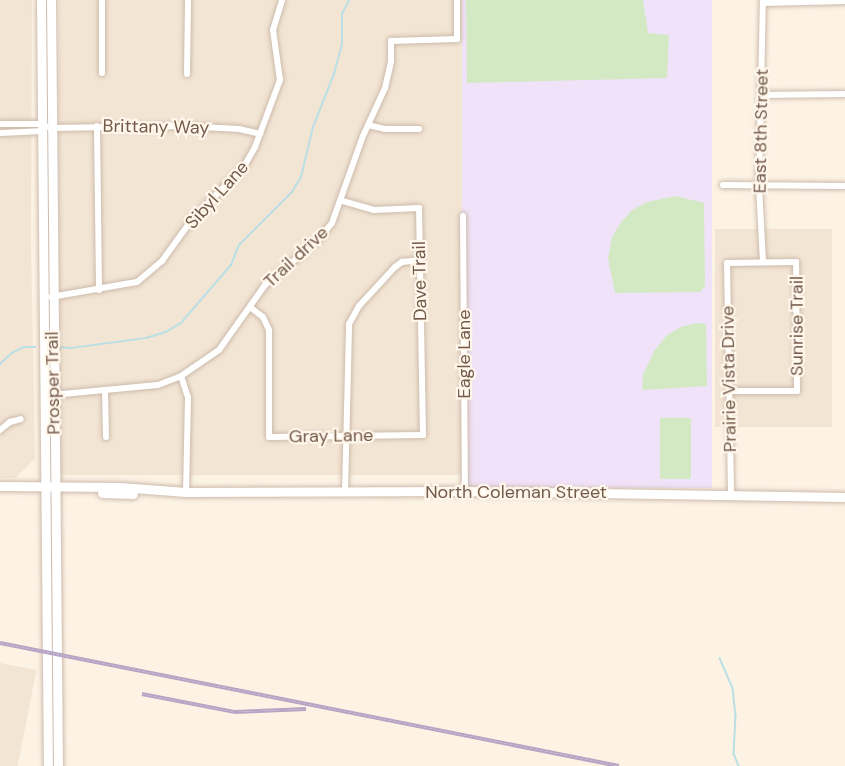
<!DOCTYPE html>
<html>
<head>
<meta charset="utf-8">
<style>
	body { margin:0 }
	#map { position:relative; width:845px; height:766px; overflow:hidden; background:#fcf3e5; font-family:"DM Sans",sans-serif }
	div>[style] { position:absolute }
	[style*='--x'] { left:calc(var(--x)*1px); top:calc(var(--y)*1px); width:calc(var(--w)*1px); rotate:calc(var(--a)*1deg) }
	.residential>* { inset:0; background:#f3e5d4; transform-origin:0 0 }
	.education>* { inset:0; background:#f0e2f8; transform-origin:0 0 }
	.green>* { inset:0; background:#d3e9c4; transform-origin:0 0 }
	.stream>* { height:1.5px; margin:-0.75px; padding:0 0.75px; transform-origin:0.75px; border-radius:0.75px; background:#badfe5 }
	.roads { filter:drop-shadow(0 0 2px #cdbbac) drop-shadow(0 0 2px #cdbbac) }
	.street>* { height:6px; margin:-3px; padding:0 3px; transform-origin:3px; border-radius:3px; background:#fff }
	.secondary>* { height:9px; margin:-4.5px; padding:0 4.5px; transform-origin:4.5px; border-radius:4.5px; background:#fff }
	.rail>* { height:4px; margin-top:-2px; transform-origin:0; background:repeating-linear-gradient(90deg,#fff7eb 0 4.5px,#b6a4c5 0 9px); box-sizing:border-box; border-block:2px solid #b6a4c5 }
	span { translate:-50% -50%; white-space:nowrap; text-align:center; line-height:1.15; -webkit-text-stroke:4.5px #fff7eb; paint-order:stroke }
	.street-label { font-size:18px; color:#745a4b }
</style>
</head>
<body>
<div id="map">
	<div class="residential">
		<i style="clip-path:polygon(0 0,32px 0,31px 242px,35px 459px,15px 478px,0 478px)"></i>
		<i style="left:59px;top:0;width:403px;height:475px"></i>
		<i style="left:715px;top:229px;width:117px;height:198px"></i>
		<i style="left:0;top:663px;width:37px;height:103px;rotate:11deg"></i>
	</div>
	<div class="education">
		<i style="left:462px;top:0;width:250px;height:488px"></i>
	</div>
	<div class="green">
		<i style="clip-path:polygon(466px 0,643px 0,648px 33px,669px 35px,667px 78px,467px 83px)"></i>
		<i style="clip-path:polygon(676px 196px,704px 203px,705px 286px,700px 292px,615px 293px,608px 258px,612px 237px,621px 222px,632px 210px,647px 202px)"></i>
		<i style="clip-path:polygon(697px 323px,706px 324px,707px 386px,642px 390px,643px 375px,654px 351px,667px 335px,681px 327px)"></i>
		<i style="left:660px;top:418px;width:31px;height:61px"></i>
	</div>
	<div class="stream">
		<i style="--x:60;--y:347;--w:11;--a:5"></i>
		<i style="--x:71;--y:348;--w:76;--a:-7.6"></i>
		<i style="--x:146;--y:338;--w:21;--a:-17"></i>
		<i style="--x:166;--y:332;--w:17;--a:-31"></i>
		<i style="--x:181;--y:323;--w:77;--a:-49.2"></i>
		<i style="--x:231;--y:265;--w:22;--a:-68"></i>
		<i style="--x:239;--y:245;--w:75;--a:-45"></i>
		<i style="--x:292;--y:192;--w:17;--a:-59"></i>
		<i style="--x:301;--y:177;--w:51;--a:-76.5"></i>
		<i style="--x:313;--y:127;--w:57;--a:-68.4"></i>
		<i style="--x:334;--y:74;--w:30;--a:-75"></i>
		<i style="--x:342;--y:45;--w:31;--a:-90"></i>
		<i style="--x:342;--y:14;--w:16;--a:-63"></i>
		<i style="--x:0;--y:364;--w:16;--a:-43"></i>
		<i style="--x:12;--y:353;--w:13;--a:-27"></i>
		<i style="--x:24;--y:347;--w:11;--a:0"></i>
		<i style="--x:720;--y:658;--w:33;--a:67"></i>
		<i style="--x:733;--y:688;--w:28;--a:84"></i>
		<i style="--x:736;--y:716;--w:38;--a:93"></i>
		<i style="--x:734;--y:754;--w:13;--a:67"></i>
	</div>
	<div class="roads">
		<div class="street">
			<i style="--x:763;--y:3;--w:82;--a:-1.4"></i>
			<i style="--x:102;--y:73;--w:73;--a:-90"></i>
			<i style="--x:187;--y:74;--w:74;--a:-89.2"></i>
			<i style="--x:761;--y:95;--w:84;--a:-0.7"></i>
			<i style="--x:0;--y:124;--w:40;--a:0"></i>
			<i style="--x:40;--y:124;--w:12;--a:20"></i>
			<i style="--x:51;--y:128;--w:132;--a:-0.9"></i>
			<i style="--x:183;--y:126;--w:56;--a:3.1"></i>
			<i style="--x:239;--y:129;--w:22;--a:13"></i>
			<i style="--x:368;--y:125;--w:17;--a:13"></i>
			<i style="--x:385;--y:129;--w:34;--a:0"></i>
			<i style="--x:97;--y:126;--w:164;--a:89.3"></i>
			<i style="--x:0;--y:133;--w:44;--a:-2.6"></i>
			<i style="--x:723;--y:185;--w:122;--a:0.5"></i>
			<i style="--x:463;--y:216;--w:275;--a:89.6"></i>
			<i style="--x:763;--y:262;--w:76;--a:-93"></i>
			<i style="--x:759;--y:186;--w:186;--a:-88.8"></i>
			<i style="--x:51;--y:297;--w:87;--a:-9.9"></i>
			<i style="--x:137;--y:282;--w:33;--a:-40"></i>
			<i style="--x:162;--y:261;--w:53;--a:-54.2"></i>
			<i style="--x:193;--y:218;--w:71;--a:-45"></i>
			<i style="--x:243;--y:168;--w:24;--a:-60"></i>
			<i style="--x:255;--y:147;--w:72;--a:-69.5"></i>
			<i style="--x:280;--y:80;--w:50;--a:-98"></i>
			<i style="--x:273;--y:30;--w:31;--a:-73"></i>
			<i style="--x:250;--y:307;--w:16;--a:38"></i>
			<i style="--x:263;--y:317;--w:14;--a:65"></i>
			<i style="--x:269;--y:330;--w:107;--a:90"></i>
			<i style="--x:269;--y:437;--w:154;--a:-0.7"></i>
			<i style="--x:423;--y:435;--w:227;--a:-91"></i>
			<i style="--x:419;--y:208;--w:45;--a:177.5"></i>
			<i style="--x:374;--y:210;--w:35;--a:-164"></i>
			<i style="--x:181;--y:376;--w:22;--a:72"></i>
			<i style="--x:188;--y:397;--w:95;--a:91.2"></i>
			<i style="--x:105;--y:390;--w:47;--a:88.8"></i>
			<i style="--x:730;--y:391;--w:67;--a:0"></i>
			<i style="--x:797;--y:391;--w:129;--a:-90.4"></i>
			<i style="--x:796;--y:262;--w:69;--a:179.2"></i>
			<i style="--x:727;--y:263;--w:233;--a:89"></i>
			<i style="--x:52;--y:395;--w:106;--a:-5.4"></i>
			<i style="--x:158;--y:385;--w:25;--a:-21"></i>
			<i style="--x:181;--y:376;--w:46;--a:-34.4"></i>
			<i style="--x:219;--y:350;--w:80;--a:-54.7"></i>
			<i style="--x:265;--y:285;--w:68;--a:-40.2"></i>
			<i style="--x:317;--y:241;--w:23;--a:-50"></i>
			<i style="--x:332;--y:223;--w:92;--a:-70.4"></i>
			<i style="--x:363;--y:136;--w:53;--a:-65.4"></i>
			<i style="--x:385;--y:88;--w:28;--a:-77"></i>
			<i style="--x:391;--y:61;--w:20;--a:-90"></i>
			<i style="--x:391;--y:41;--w:66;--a:-1.7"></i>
			<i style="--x:457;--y:39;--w:39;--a:-90"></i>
			<i style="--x:0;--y:430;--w:13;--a:-39"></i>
			<i style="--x:10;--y:422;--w:11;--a:-15"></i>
			<i style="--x:345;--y:492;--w:168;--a:-88.6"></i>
			<i style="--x:349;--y:324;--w:21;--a:-61"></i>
			<i style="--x:359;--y:306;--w:53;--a:-47.3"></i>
			<i style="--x:395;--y:267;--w:9;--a:-36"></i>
			<i style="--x:402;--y:262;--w:18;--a:-6"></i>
		</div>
		<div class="secondary">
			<i style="--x:41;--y:0;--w:766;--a:89.48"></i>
			<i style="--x:51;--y:0;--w:766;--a:89.48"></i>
			<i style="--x:0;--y:486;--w:120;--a:0.5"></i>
			<i style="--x:120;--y:487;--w:66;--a:4.3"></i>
			<i style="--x:186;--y:492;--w:279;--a:-0.2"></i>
			<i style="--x:465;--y:491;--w:380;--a:0.9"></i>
			<i style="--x:102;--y:493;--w:31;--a:2"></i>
		</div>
	</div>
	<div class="rail">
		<i style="--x:0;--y:643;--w:631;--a:11.24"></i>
		<i style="--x:142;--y:694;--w:95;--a:11"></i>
		<i style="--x:235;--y:712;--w:71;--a:-2.4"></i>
	</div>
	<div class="street-label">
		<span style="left:156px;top:127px;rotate:1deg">Brittany Way</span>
		<span style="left:761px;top:131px;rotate:-89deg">East 8th Street</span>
		<span style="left:217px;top:195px;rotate:-48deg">Sibyl Lane</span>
		<span style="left:296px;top:257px;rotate:-43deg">Trail drive</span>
		<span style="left:420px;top:281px;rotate:-91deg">Dave Trail</span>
		<span style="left:797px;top:326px;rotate:-90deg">Sunrise Trail</span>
		<span style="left:464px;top:354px;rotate:-90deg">Eagle Lane</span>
		<span style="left:729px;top:379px;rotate:-91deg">Prairie Vista Drive</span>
		<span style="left:53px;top:383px;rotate:-91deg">Prosper Trail</span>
		<span style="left:331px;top:436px;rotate:-1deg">Gray Lane</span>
		<span style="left:516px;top:492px">North Coleman Street</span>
	</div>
</div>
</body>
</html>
